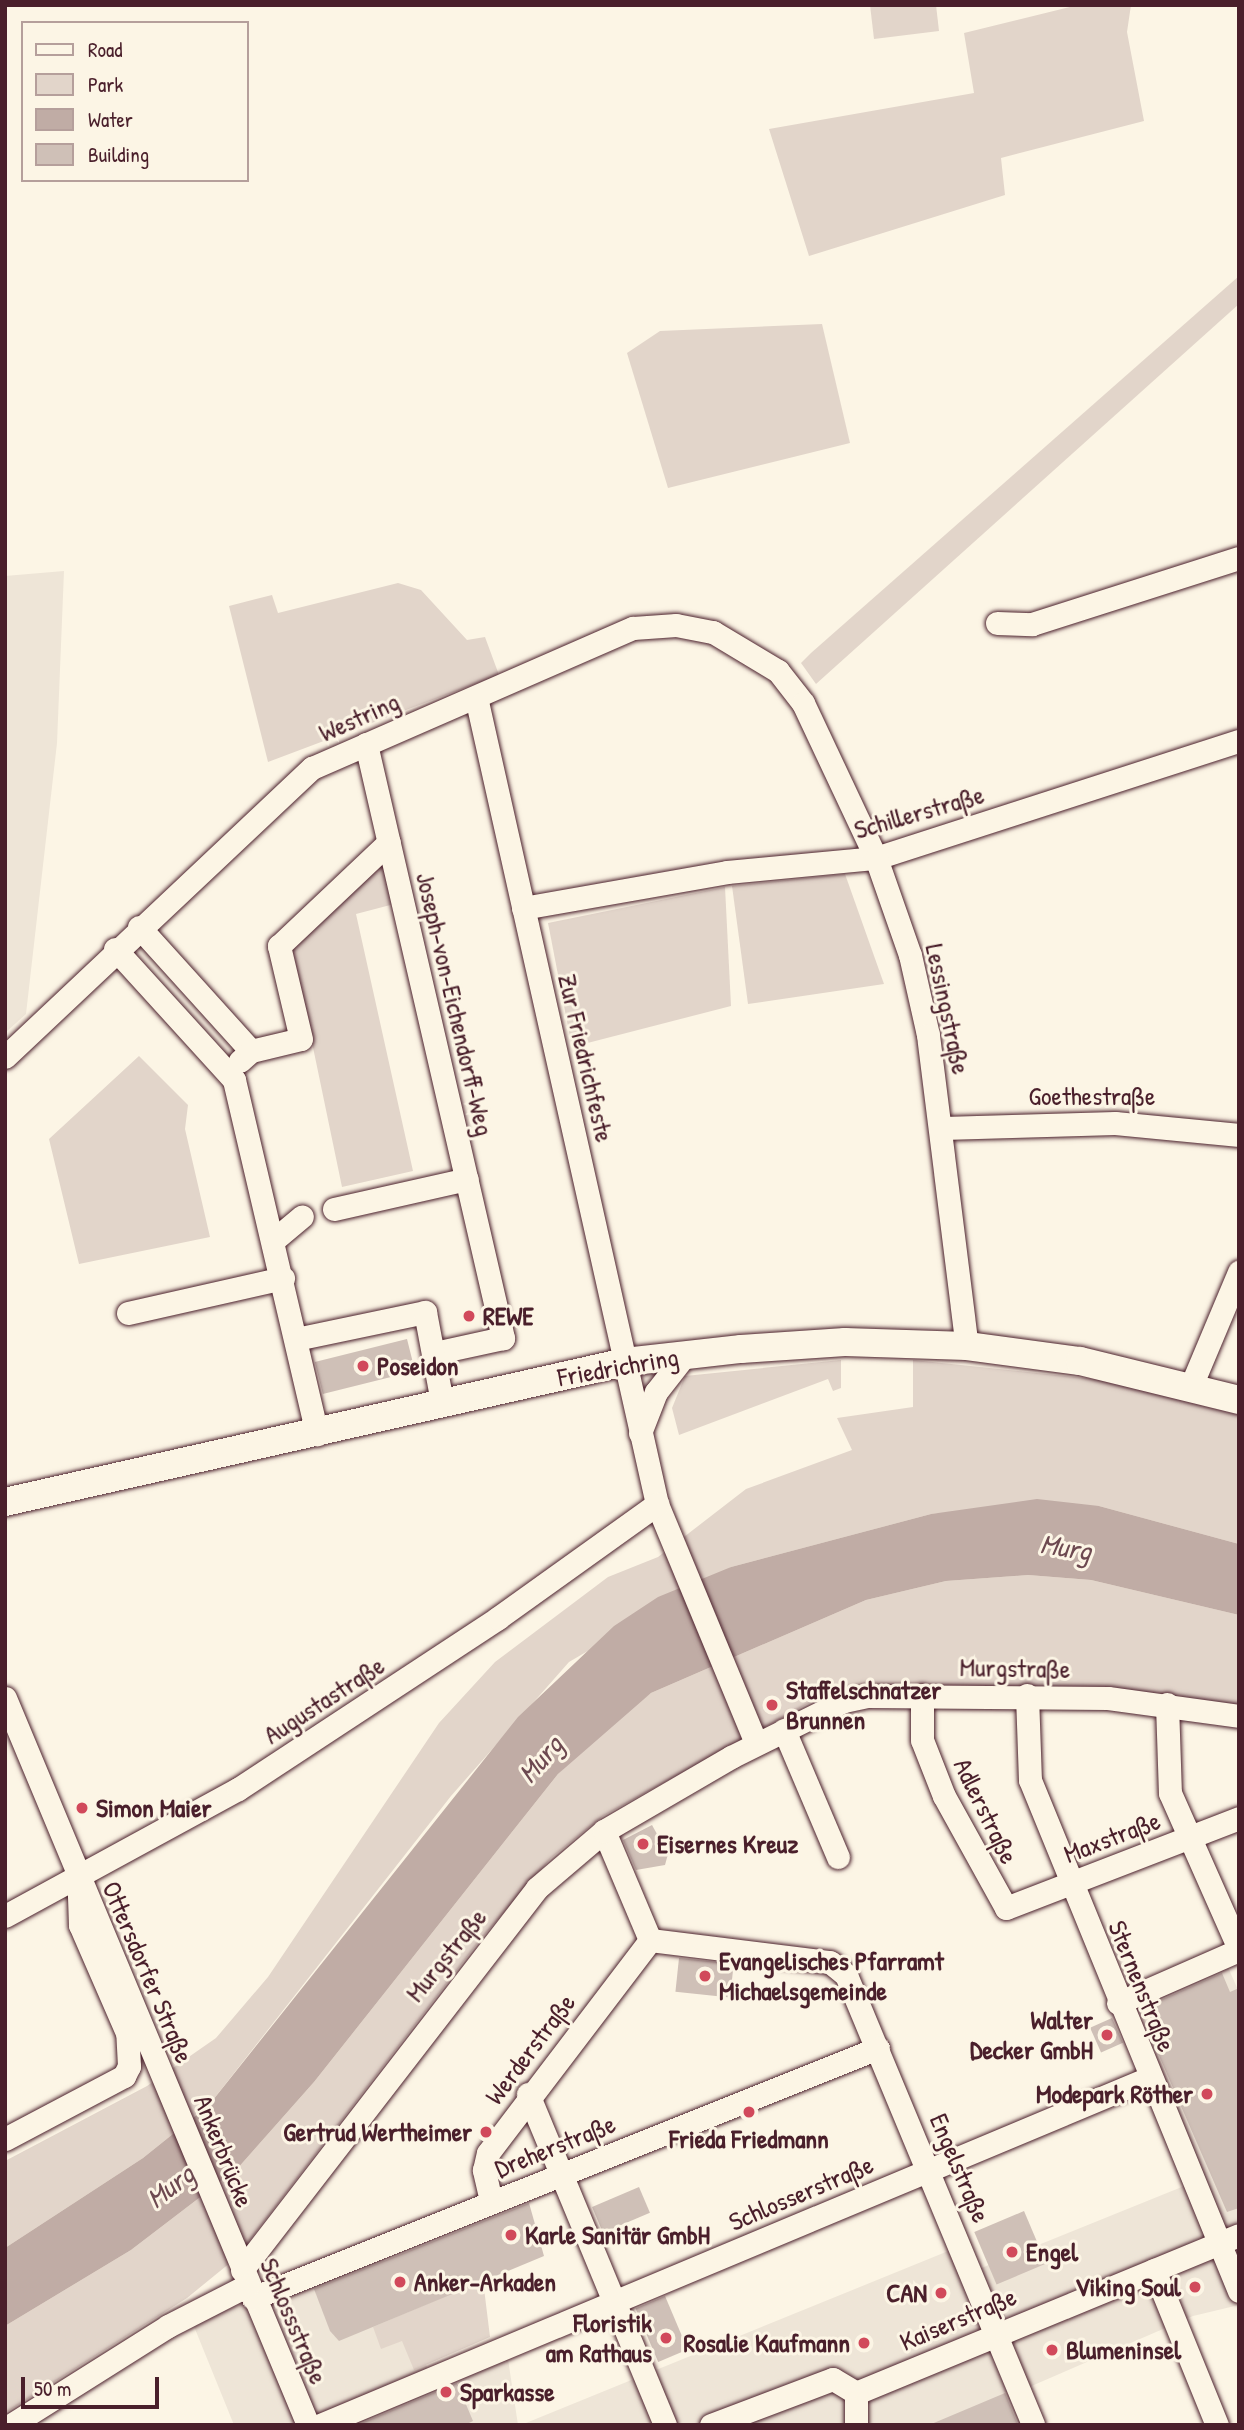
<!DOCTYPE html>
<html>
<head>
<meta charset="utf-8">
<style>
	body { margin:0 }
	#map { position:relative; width:1244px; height:2430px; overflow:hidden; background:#fcf5e5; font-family:"Patrick Hand",sans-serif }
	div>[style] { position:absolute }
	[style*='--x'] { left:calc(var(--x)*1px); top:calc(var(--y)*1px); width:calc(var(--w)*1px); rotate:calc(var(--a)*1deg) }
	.built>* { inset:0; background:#eee5d7 }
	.green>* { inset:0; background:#e2d5ca }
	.water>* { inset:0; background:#c0aca5 }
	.building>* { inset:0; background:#cfc0b7; transform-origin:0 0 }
	.roads { filter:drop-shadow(0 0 2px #4a1f2b) drop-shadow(0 0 2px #4a1f2b) }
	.minor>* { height:23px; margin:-11.5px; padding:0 11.5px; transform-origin:11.5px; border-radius:11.5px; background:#fcf5e5 }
	.major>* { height:28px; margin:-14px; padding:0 14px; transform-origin:14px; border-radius:14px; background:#fcf5e5 }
	.dots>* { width:19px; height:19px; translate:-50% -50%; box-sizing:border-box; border:4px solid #fcf5e5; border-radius:50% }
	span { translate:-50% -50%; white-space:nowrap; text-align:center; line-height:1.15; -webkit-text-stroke:6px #fcf5e5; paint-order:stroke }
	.street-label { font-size:26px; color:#4a1f2b }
	.poi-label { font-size:26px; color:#4a1f2b; font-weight:700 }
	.left { translate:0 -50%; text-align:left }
	.right { translate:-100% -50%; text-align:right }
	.water-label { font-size:28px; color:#6d4950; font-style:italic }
	.frame { position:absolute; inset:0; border:7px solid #4a1f2b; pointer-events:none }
	.legend { position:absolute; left:21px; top:21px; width:228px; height:161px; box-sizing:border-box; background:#fcf5e5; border:2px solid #b59f9b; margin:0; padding:9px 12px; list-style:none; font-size:21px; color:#4a1f2b }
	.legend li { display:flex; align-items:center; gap:14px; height:35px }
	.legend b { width:35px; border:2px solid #b59f9b }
	.scale { position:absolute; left:21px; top:2377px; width:138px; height:32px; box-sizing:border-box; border:4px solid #4a1f2b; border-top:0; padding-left:9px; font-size:21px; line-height:24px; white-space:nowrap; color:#4a1f2b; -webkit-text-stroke:5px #fcf5e5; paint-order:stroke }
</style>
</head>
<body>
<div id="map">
	<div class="built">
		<i style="clip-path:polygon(64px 571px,57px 743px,26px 1014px,5px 1033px,5px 576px)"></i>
		<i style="clip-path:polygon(1227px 1965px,1239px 1992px,1239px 2305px,1193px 2316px,1020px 2391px,1027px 2425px,521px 2425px,963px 2245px,974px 2271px,1204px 2178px,1130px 2005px)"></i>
		<i style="clip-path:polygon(379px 2247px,431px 2377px,506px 2346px,518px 2425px,234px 2425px,193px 2324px)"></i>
	</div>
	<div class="green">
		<i style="clip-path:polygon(870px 5px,936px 5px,939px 31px,874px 39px)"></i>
		<i style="clip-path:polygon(1078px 5px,1131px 5px,1127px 32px,1144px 121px,1001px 158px,1005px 195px,809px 256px,769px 129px,974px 93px,964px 33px)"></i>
		<i style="clip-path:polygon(1239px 276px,1239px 304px,816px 684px,801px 663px,811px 653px)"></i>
		<i style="clip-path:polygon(822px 324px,850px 443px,668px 488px,627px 353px,660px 331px)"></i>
		<i style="clip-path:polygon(398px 583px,421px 590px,467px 640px,485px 637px,499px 675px,268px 762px,229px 606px,272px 595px,278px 613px)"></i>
		<i style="clip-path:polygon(387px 861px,398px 903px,356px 914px,413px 1171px,342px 1187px,293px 951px,297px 939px,373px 865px)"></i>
		<i style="clip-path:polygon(845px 874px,884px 984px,748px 1004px,732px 886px)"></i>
		<i style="clip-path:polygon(725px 887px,731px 1006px,572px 1047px,548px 923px)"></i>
		<i style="clip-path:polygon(139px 1056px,188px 1105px,185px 1129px,210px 1237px,79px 1264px,49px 1139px)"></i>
		<i style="clip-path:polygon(841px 1360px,841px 1388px,833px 1391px,828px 1379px,679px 1435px,672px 1408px,685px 1376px)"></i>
		<i style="clip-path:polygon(913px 1360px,1103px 1380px,1239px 1415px,1239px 1544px,1099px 1506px,978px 1510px,931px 1514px,731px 1567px,569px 1662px,451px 1796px,209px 2105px,143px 2158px,5px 2248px,5px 2161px,147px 2086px,216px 2038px,268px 1977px,439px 1723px,495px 1662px,608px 1577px,658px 1557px,746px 1489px,852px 1450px,837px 1418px,913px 1407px)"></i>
		<i style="clip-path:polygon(1028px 1575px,1091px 1580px,1239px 1615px,1239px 1705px,860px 1686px,807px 1704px,603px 1816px,551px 1858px,480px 1940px,236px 2258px,187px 2298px,5px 2413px,5px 2326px,131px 2250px,237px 2169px,314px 2082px,558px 1774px,606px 1728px,651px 1693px,866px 1600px,946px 1581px)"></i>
		<i style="clip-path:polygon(483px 2280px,490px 2337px,414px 2370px,402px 2341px,381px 2349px,373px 2327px)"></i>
	</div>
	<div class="water">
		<i style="clip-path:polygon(1037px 1499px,1099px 1506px,1239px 1544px,1239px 1615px,1091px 1580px,1028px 1575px,946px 1581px,866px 1600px,651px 1693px,558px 1774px,314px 2082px,237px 2169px,131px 2250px,5px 2326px,5px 2248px,143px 2158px,209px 2105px,518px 1717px,614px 1626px,658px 1597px,731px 1567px,931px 1514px)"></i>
	</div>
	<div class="building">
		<i style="left:407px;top:1339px;width:33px;height:95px;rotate:76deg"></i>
		<i style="clip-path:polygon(652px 1825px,668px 1854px,665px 1865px,636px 1870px,623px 1840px)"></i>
		<i style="left:679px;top:1958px;width:55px;height:34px;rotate:6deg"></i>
		<i style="clip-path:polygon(1222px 1973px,1230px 1992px,1239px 1988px,1239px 2208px,1227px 2212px,1147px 2028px,1153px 2025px,1145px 2007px)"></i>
		<i style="left:1112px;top:2018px;width:27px;height:24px;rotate:66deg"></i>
		<i style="left:639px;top:2187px;width:28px;height:51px;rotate:67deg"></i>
		<i style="clip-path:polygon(529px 2203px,544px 2256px,339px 2341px,330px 2331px,314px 2289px)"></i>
		<i style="left:1024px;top:2211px;width:57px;height:54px;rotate:67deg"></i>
		<i style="left:665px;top:2296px;width:58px;height:32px;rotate:67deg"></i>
		<i style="clip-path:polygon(457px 2383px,473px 2421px,465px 2425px,357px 2425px)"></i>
		<i style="clip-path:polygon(1005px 2393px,1018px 2425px,929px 2425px)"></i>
	</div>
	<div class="roads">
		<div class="minor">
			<i style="--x:997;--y:623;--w:35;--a:2"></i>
			<i style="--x:1032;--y:624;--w:217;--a:-17.7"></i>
			<i style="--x:476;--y:697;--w:827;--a:77.36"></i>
			<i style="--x:657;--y:1504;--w:259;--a:67.5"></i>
			<i style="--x:366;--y:744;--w:610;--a:77.01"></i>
			<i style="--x:503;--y:1338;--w:71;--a:167.7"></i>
			<i style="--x:523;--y:908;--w:207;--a:-10"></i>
			<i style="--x:727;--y:872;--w:150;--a:-5.4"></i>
			<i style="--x:876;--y:858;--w:381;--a:-17.9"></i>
			<i style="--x:139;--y:927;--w:167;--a:47.9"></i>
			<i style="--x:251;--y:1051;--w:15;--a:138"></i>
			<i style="--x:115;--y:949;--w:177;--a:47.7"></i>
			<i style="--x:234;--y:1080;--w:364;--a:76.8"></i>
			<i style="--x:251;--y:1051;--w:51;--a:-13.5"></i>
			<i style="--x:301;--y:1039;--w:96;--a:-103.3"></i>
			<i style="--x:279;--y:946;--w:151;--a:-43.4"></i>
			<i style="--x:5;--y:1057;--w:422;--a:-43.3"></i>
			<i style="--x:312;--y:768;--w:350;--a:-23.6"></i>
			<i style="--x:633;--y:628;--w:43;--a:-4"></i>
			<i style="--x:676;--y:625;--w:38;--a:11"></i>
			<i style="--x:713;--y:632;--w:76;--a:31"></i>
			<i style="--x:778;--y:671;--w:41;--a:52"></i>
			<i style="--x:803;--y:703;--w:171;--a:64.8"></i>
			<i style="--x:876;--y:858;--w:103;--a:70.7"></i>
			<i style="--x:910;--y:955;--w:82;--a:77.3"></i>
			<i style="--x:928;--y:1035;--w:313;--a:82.9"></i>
			<i style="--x:943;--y:1128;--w:172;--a:-1.7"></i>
			<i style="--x:1115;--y:1123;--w:125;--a:5.5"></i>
			<i style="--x:334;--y:1209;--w:136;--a:-12.7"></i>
			<i style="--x:275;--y:1239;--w:35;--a:-40"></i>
			<i style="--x:128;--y:1313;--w:159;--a:-12.7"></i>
			<i style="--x:296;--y:1339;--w:132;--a:-11.8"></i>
			<i style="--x:425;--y:1312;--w:92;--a:79.3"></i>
			<i style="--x:1191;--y:1386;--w:124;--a:-67.2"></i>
			<i style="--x:640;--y:1433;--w:44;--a:-68.7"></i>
			<i style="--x:656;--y:1392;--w:47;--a:-51.9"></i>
			<i style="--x:922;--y:1695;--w:45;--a:90"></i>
			<i style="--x:922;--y:1740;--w:60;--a:68.6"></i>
			<i style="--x:944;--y:1796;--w:128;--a:61"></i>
			<i style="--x:1006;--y:1908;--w:250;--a:-21.1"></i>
			<i style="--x:1027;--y:1695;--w:85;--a:88"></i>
			<i style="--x:1030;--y:1780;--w:552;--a:67.76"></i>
			<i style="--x:5;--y:1698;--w:788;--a:67.37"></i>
			<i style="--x:1167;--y:1704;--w:89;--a:88.1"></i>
			<i style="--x:1170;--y:1793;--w:171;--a:66.1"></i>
			<i style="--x:784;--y:1730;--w:138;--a:67"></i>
			<i style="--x:604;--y:1831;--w:118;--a:67.1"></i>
			<i style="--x:5;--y:1916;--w:265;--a:-28.6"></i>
			<i style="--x:238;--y:1789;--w:311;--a:-33.3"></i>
			<i style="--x:498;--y:1618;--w:196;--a:-35.6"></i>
			<i style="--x:1118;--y:2003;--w:132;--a:-23.7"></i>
			<i style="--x:528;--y:2094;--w:358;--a:67.5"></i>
			<i style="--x:5;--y:2139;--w:135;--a:-27.9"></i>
			<i style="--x:124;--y:2076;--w:11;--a:-63"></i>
			<i style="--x:129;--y:2066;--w:33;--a:-93"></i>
			<i style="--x:127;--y:2033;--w:118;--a:-113.5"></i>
			<i style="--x:80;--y:1925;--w:31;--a:-92"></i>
			<i style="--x:491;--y:2201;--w:32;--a:-103"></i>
			<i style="--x:484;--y:2170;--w:17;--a:-77"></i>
			<i style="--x:488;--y:2153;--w:268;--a:-52.7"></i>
			<i style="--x:650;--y:1940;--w:181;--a:7"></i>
			<i style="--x:830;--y:1962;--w:21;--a:39"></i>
			<i style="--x:846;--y:1975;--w:487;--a:67.4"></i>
			<i style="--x:242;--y:2270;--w:483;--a:-52.3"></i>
			<i style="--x:537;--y:1888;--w:88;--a:-40.4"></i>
			<i style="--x:604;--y:1831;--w:147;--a:-30.2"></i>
			<i style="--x:731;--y:1757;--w:126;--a:-26.4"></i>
			<i style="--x:844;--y:1701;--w:25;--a:-12"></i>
			<i style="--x:868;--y:1696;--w:240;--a:0.5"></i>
			<i style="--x:1108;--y:1698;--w:132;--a:7.8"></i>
			<i style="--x:1154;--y:2270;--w:167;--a:67.9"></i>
			<i style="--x:253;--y:2298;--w:673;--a:-21.8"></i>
			<i style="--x:856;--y:2393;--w:414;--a:-22.4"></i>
			<i style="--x:11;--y:2425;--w:186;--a:-32.2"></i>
			<i style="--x:168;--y:2326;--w:90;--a:-27.1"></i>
			<i style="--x:320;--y:2425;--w:899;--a:-22.71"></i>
			<i style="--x:711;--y:2425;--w:130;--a:-20.7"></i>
			<i style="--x:833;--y:2379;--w:27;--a:31"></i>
			<i style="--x:856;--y:2393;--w:32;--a:90"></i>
		</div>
		<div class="major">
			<i style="--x:5;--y:1502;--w:636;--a:-12.72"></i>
			<i style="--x:625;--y:1362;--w:117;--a:-6.4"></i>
			<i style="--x:741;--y:1349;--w:104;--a:-3.9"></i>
			<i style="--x:845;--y:1342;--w:122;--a:1.9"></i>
			<i style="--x:967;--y:1346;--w:114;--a:7.6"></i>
			<i style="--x:1080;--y:1361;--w:164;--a:13.8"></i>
		</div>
	</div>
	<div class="dots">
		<i style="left:469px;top:1316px;background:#d1495b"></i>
		<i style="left:363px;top:1366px;background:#d1495b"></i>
		<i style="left:772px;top:1705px;background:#d1495b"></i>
		<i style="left:82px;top:1808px;background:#d1495b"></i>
		<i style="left:643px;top:1844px;background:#d1495b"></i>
		<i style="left:705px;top:1976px;background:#d1495b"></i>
		<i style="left:1107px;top:2035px;background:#d1495b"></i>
		<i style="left:1207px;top:2094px;background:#d1495b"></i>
		<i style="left:749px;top:2112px;background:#d1495b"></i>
		<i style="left:486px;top:2132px;background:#d1495b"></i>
		<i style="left:511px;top:2235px;background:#d1495b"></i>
		<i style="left:1012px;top:2252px;background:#d1495b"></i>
		<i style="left:400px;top:2282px;background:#d1495b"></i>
		<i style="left:1195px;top:2287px;background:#d1495b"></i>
		<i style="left:941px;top:2293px;background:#d1495b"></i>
		<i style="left:666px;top:2338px;background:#d1495b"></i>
		<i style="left:864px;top:2343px;background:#d1495b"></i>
		<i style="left:1052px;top:2350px;background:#d1495b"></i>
		<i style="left:446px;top:2392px;background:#d1495b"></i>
	</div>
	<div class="street-label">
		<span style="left:359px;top:717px;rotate:-24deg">Westring</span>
		<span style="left:919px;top:812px;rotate:-16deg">Schillerstraße</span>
		<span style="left:455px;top:1004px;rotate:77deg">Joseph-von-Eichendorff-Weg</span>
		<span style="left:948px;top:1009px;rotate:78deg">Lessingstraße</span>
		<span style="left:586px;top:1058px;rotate:77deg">Zur Friedrichfeste</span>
		<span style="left:1092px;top:1096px">Goethestraße</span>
		<span style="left:618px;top:1367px;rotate:-10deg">Friedrichring</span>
		<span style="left:1015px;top:1668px;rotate:1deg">Murgstraße</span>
		<span style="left:324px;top:1700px;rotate:-33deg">Augustastraße</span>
		<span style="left:986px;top:1811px;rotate:64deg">Adlerstraße</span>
		<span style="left:1112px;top:1837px;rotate:-21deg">Maxstraße</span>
		<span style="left:446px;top:1955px;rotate:-51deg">Murgstraße</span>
		<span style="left:148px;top:1972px;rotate:67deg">Ottersdorfer Straße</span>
		<span style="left:1142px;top:1986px;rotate:68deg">Sternenstraße</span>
		<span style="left:530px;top:2049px;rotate:-53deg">Werderstraße</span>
		<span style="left:555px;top:2146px;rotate:-22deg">Dreherstraße</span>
		<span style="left:224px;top:2151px;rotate:68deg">Ankerbrücke</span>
		<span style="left:960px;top:2168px;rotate:67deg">Engelstraße</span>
		<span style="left:801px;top:2193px;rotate:-23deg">Schlosserstraße</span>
		<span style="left:958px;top:2319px;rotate:-23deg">Kaiserstraße</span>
		<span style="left:294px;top:2321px;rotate:67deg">Schlossstraße</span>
	</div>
	<div class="poi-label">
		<span class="left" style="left:483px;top:1316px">REWE</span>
		<span class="left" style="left:377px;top:1366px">Poseidon</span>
		<span class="left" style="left:786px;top:1705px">Staffelschnatzer<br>Brunnen</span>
		<span class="left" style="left:96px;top:1808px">Simon Maier</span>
		<span class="left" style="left:657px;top:1844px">Eisernes Kreuz</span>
		<span class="left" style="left:719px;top:1976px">Evangelisches Pfarramt<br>Michaelsgemeinde</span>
		<span class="right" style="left:1093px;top:2035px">Walter<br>Decker GmbH</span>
		<span class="right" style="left:1193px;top:2094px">Modepark Röther</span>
		<span class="right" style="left:472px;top:2132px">Gertrud Wertheimer</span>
		<span style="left:749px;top:2139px">Frieda Friedmann</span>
		<span class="left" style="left:525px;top:2235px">Karle Sanitär GmbH</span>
		<span class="left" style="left:1026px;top:2252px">Engel</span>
		<span class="left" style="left:414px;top:2282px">Anker-Arkaden</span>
		<span class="right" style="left:1181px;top:2287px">Viking Soul</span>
		<span class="right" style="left:927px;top:2293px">CAN</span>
		<span class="right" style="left:652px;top:2338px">Floristik<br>am Rathaus</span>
		<span class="right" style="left:850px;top:2343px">Rosalie Kaufmann</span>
		<span class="left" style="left:1066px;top:2350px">Blumeninsel</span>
		<span class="left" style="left:460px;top:2392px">Sparkasse</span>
	</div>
	<div class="water-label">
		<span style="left:1066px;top:1547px;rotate:9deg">Murg</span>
		<span style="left:540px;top:1759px;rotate:-49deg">Murg</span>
		<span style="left:170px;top:2186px;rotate:-38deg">Murg</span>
	</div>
	<div class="frame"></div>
	<ul class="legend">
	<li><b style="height:9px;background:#fcf5e5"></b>Road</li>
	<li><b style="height:19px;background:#e2d5ca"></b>Park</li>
	<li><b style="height:19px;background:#c0aca5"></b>Water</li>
	<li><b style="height:19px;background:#cfc0b7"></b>Building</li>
	</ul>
	<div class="scale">50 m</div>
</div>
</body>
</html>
